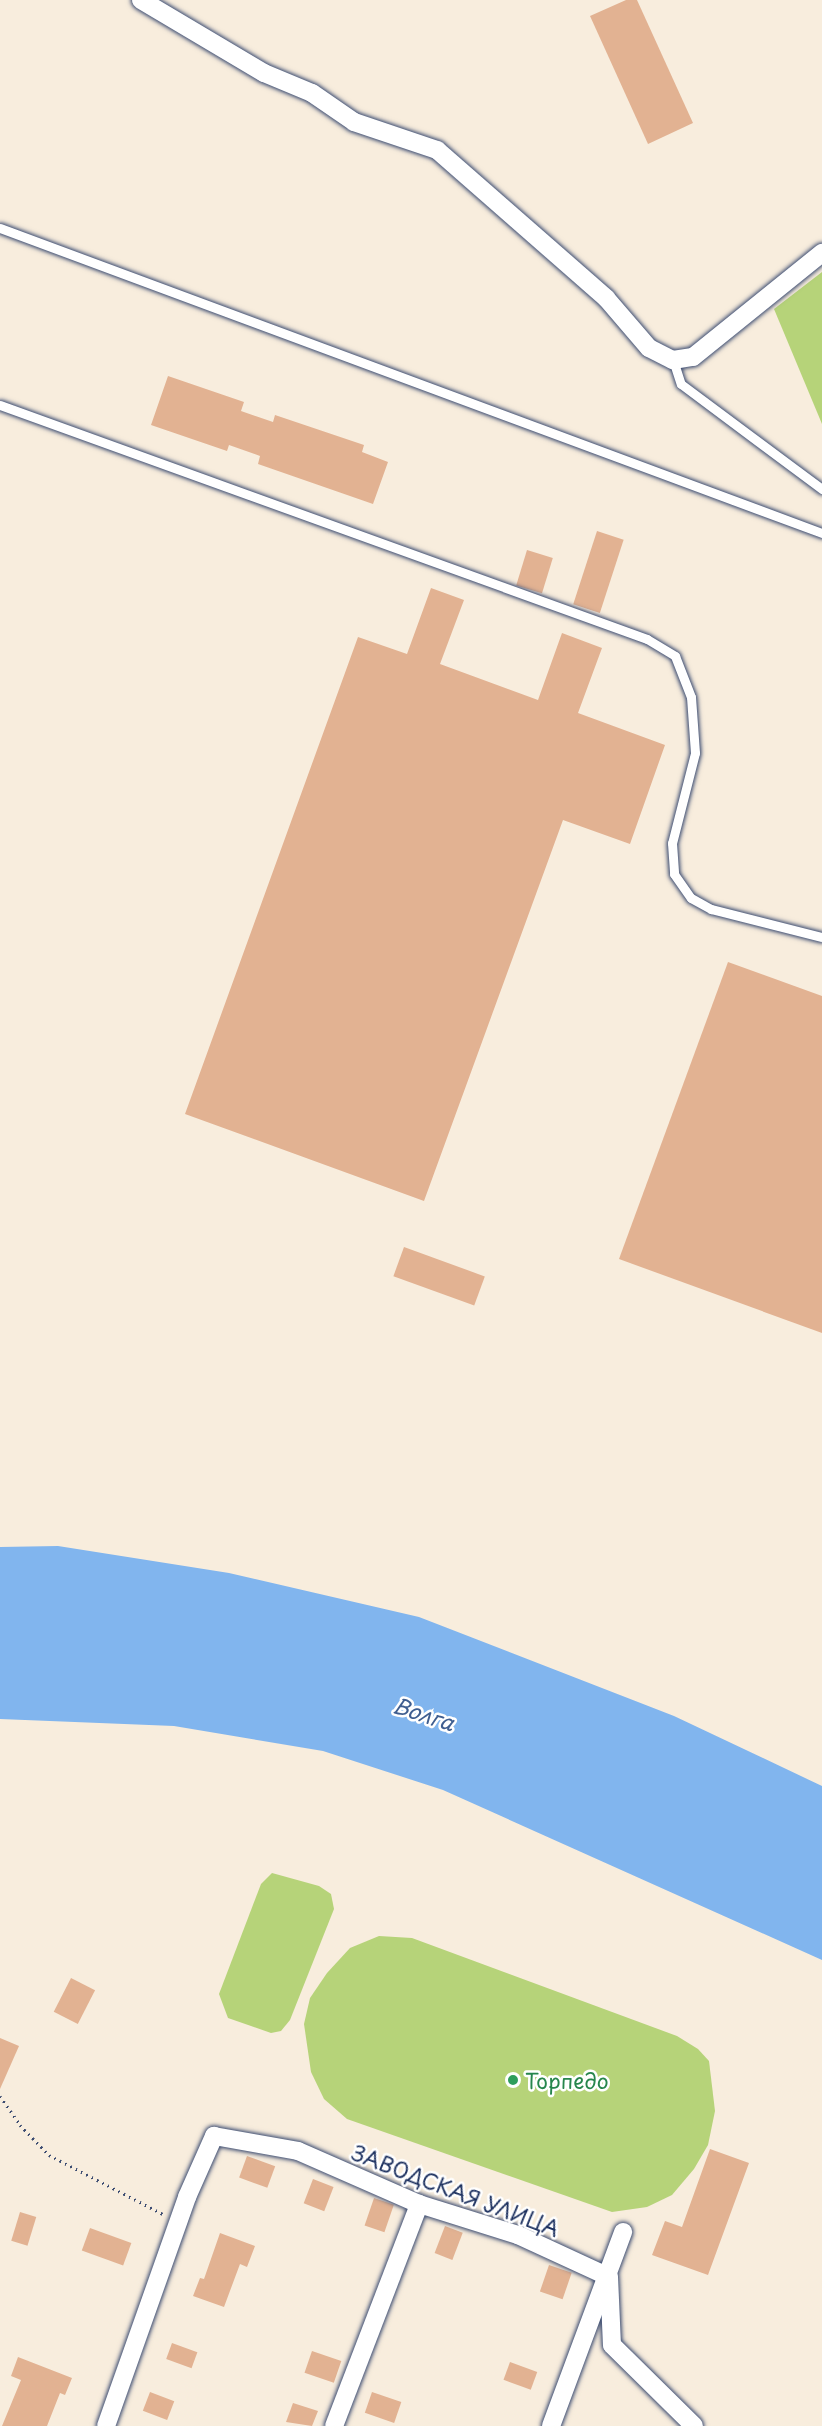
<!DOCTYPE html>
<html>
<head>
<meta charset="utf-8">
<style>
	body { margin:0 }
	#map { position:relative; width:822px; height:2426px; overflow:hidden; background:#f8eddd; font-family:"Playpen Sans",sans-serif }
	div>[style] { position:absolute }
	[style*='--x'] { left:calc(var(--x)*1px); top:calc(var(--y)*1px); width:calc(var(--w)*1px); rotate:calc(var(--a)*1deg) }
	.green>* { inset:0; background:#b6d379 }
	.water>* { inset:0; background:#81b5ee }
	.building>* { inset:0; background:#e2b292; transform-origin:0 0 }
	.path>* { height:3px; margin-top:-1.5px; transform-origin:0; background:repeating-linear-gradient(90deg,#3c4c71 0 1.5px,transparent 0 6px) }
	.roads { filter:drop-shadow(0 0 2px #3c4c71) drop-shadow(0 0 2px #3c4c71) }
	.service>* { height:9px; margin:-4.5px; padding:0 4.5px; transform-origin:4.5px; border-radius:4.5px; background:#fff }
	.minor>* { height:18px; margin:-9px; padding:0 9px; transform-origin:9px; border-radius:9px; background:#fff }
	.dots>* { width:16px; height:16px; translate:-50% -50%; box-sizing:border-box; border:3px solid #fff; border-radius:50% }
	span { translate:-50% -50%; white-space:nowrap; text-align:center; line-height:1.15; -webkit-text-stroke:5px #fff; paint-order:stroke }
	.leisure-label { font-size:21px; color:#27864d }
	.left { translate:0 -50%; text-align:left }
	.street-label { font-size:21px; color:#1b2f5e }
	.water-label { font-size:22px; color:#3f5e90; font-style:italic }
</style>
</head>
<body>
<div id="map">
	<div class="green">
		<i style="clip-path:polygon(822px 272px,822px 424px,774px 309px)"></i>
		<i style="clip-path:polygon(272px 1873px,319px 1886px,331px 1894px,334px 1909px,290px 2020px,281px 2031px,271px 2033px,228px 2018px,219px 1994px,261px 1884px)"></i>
		<i style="clip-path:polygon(379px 1936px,412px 1938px,677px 2036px,698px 2049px,709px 2061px,715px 2111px,708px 2145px,694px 2169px,672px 2195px,647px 2207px,612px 2212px,347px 2119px,324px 2099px,311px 2072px,304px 2024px,310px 1998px,327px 1973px,350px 1948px)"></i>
	</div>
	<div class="water">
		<i style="clip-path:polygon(58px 1546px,229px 1573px,419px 1617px,674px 1716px,822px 1786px,822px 1960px,443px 1790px,323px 1751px,174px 1726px,0 1719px,0 1547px)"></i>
	</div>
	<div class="building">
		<i style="clip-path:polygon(626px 0,637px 0,693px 123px,648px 144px,590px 16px)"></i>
		<i style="clip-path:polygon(168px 376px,244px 402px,241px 411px,273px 422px,275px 415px,364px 445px,362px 452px,388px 462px,373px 504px,258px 464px,260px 456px,229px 445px,227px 451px,151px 425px)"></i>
		<i style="left:597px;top:531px;width:28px;height:77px;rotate:18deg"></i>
		<i style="left:527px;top:550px;width:27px;height:37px;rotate:17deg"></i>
		<i style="clip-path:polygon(431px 588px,464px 600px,440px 664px,538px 700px,562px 633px,602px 648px,578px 713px,665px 745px,630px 844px,563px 820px,424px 1201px,185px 1114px,358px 637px,407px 654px)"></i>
		<i style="clip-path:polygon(728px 962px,822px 996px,822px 1333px,619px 1259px)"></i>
		<i style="left:404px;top:1247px;width:86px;height:31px;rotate:20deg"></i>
		<i style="left:71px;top:1978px;width:27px;height:38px;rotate:27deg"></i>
		<i style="clip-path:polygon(0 2038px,19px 2046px,0 2089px)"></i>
		<i style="clip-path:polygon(710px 2149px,749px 2163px,708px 2275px,652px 2255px,665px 2221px,682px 2227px)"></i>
		<i style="left:247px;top:2156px;width:30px;height:23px;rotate:20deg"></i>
		<i style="left:313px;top:2179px;width:22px;height:26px;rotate:21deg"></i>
		<i style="left:374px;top:2198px;width:21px;height:29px;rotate:19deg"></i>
		<i style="left:20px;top:2212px;width:17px;height:30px;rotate:17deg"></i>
		<i style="left:445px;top:2226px;width:19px;height:29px;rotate:21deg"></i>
		<i style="left:90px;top:2228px;width:44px;height:24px;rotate:20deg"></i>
		<i style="clip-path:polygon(220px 2233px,255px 2246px,247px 2267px,240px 2264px,224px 2307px,193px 2296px,200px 2278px,204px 2279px)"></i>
		<i style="left:549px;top:2265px;width:24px;height:28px;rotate:19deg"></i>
		<i style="left:172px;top:2343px;width:27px;height:17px;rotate:20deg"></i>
		<i style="left:312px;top:2351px;width:31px;height:23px;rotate:19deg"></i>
		<i style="clip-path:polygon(18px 2357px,72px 2378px,65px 2395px,60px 2393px,47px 2426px,2px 2426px,21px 2380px,11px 2376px)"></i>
		<i style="left:510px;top:2362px;width:29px;height:19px;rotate:20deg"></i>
		<i style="left:150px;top:2392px;width:26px;height:20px;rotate:21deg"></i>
		<i style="left:372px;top:2392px;width:31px;height:22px;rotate:19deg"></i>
		<i style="clip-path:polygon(293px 2403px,318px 2411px,312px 2426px,286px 2422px)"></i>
	</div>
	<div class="path">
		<i style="--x:0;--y:2096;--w:35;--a:55"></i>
		<i style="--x:20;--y:2125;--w:42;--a:46"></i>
		<i style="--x:49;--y:2155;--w:128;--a:27.4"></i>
	</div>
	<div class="roads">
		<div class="service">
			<i style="--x:0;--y:228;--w:877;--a:20.36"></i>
			<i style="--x:673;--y:360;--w:25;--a:72"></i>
			<i style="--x:681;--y:384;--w:176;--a:36.7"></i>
			<i style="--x:0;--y:405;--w:688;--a:19.88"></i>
			<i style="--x:647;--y:639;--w:33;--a:31"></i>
			<i style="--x:675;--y:656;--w:44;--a:68.7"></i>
			<i style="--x:691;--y:697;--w:56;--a:85.9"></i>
			<i style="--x:695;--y:753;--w:93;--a:104.3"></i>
			<i style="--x:672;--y:843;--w:31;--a:86"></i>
			<i style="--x:674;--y:874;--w:29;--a:55"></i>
			<i style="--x:691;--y:898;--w:23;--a:29"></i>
			<i style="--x:711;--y:909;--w:114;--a:14.2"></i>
		</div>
		<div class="minor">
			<i style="--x:141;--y:0;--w:143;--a:30.7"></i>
			<i style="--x:264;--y:73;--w:52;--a:22.6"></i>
			<i style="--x:312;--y:93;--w:51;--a:34.6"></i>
			<i style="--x:354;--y:122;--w:88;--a:18.6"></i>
			<i style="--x:437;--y:150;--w:225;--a:41.2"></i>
			<i style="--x:606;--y:298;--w:66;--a:49.3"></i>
			<i style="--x:649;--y:348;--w:27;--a:27"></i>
			<i style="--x:673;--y:360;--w:20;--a:-9"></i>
			<i style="--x:693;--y:357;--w:166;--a:-38.9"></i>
			<i style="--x:106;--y:2426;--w:243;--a:-70.5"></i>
			<i style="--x:187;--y:2197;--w:67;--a:-66.1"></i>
			<i style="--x:214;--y:2136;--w:85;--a:10.1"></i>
			<i style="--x:298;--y:2151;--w:132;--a:23.7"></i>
			<i style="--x:419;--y:2204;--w:104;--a:17.4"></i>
			<i style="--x:518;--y:2235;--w:100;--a:24.8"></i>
			<i style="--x:609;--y:2277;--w:68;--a:87.5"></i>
			<i style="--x:612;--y:2345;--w:115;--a:44.6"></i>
			<i style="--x:334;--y:2426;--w:238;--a:-69"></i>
			<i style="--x:551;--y:2426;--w:207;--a:-69.6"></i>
		</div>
	</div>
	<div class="dots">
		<i style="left:513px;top:2080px;background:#2e9e5b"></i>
	</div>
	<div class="leisure-label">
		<span class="left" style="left:525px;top:2080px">Торпедо</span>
	</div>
	<div class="street-label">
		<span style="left:456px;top:2190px;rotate:21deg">ЗАВОДСКАЯ УЛИЦА</span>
	</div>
	<div class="water-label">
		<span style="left:424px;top:1713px;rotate:18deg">Волга</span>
	</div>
</div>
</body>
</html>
